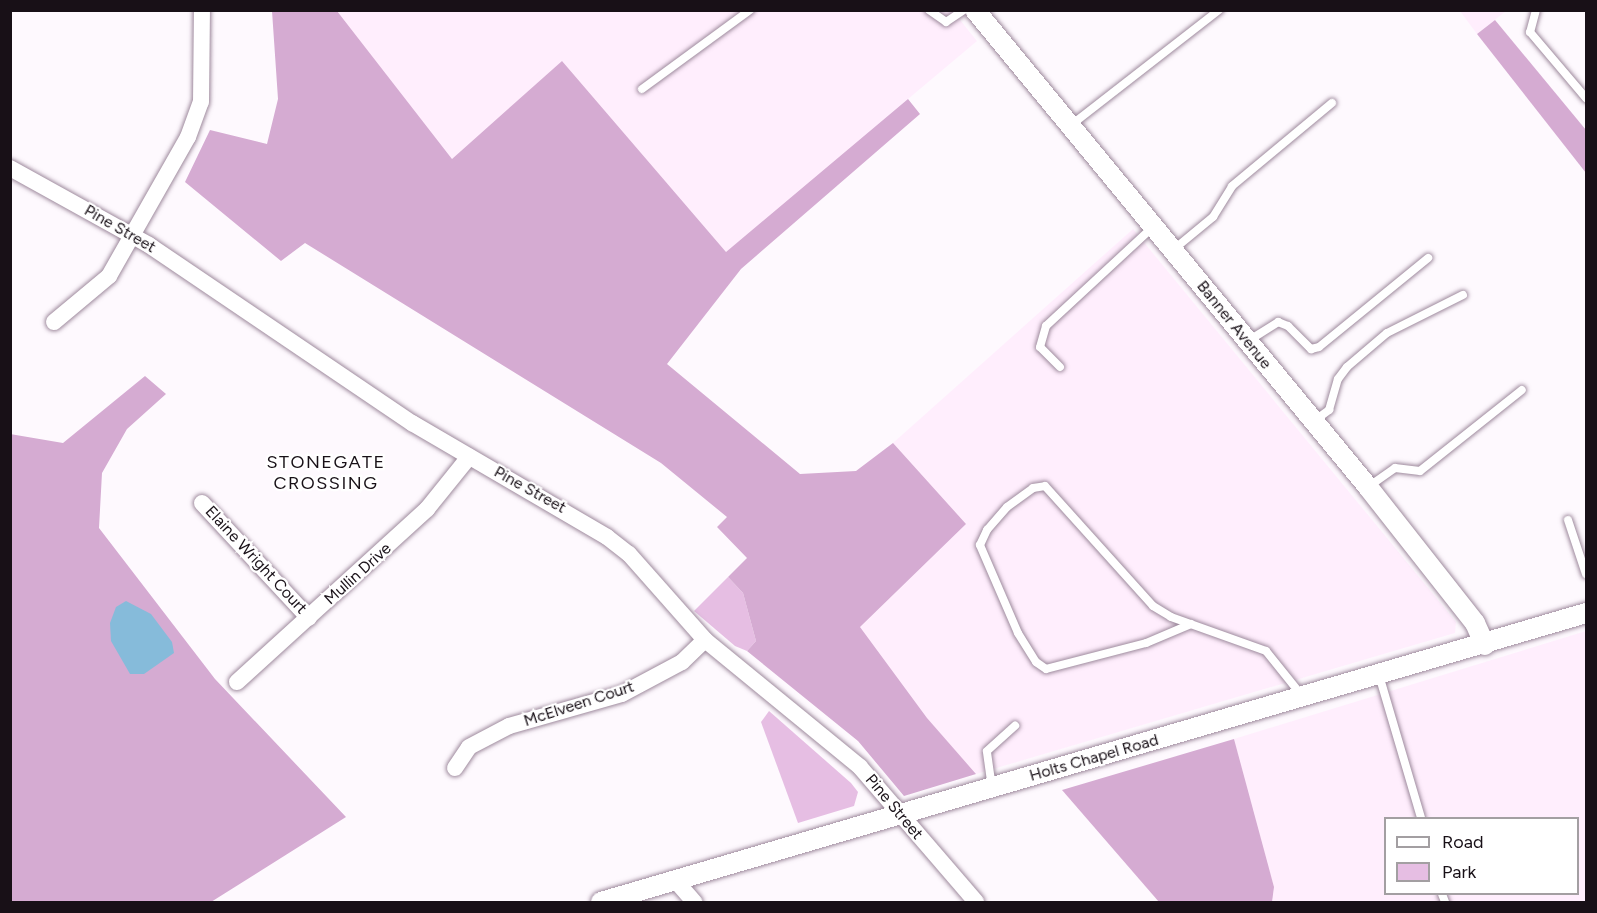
<!DOCTYPE html>
<html>
<head>
<meta charset="utf-8">
<style>
	body { margin:0 }
	#map { position:relative; width:1597px; height:913px; overflow:hidden; background:#fef9fe; font-family:Figtree,sans-serif }
	div>[style] { position:absolute }
	[style*='--x'] { left:calc(var(--x)*1px); top:calc(var(--y)*1px); width:calc(var(--w)*1px); rotate:calc(var(--a)*1deg) }
	.built>* { inset:0; background:#ffeefd }
	.green>* { inset:0; background:#e6bee3 }
	.forest>* { inset:0; background:#d5abd2 }
	.water>* { inset:0; background:#86bbda }
	.roads { filter:drop-shadow(0 0 2px #9e8a9d) drop-shadow(0 0 2px #9e8a9d) }
	.service>* { height:8px; margin:-4px; padding:0 4px; transform-origin:4px; border-radius:4px; background:#fff }
	.minor>* { height:16px; margin:-8px; padding:0 8px; transform-origin:8px; border-radius:8px; background:#fff }
	.tertiary>* { height:20px; margin:-10px; padding:0 10px; transform-origin:10px; border-radius:10px; background:#fff }
	span { translate:-50% -50%; white-space:nowrap; text-align:center; line-height:1.15; -webkit-text-stroke:4.5px #fff; paint-order:stroke }
	.street-label { font-size:16px; color:#181017 }
	.neighbourhood-label { font-size:18px; color:#181017; letter-spacing:1.5px }
	.frame { position:absolute; inset:0; border:12px solid #181017; pointer-events:none }
	.legend { position:absolute; left:1384px; top:817px; width:195px; height:78px; box-sizing:border-box; background:#fff; border:2px solid #a39fa2; margin:0; padding:8px 10px; list-style:none; font-size:18px; color:#181017 }
	.legend li { display:flex; align-items:center; gap:12px; height:30px }
	.legend b { width:30px; border:2px solid #a39fa2 }
</style>
</head>
<body>
<div id="map">
	<div class="built">
		<i style="clip-path:polygon(952px 10px,977px 41px,726px 252px,562px 61px,452px 159px,337px 11px)"></i>
		<i style="clip-path:polygon(1460px 11px,1506px 11px,1477px 34px)"></i>
		<i style="clip-path:polygon(1133px 229px,1456px 622px,1455px 633px,976px 774px,927px 718px,860px 627px,966px 524px,893px 443px)"></i>
		<i style="clip-path:polygon(evenodd,1586px 631px,1586px 902px,1272px 902px,1274px 887px,1234px 739px,1586px 631px,1386px 818px,1578px 818px,1578px 894px,1386px 894px,1386px 818px)"></i>
	</div>
	<div class="green">
		<i style="clip-path:polygon(728px 577px,743px 593px,756px 641px,747px 651px,735px 646px,694px 611px)"></i>
		<i style="clip-path:polygon(769px 711px,851px 783px,858px 792px,854px 806px,798px 823px,761px 722px)"></i>
	</div>
	<div class="forest">
		<i style="clip-path:polygon(272px 11px,337px 11px,452px 159px,562px 61px,726px 252px,908px 99px,920px 114px,741px 269px,667px 364px,800px 474px,856px 471px,893px 443px,966px 524px,860px 627px,927px 718px,976px 774px,904px 796px,858px 741px,747px 651px,756px 641px,743px 593px,728px 577px,747px 558px,717px 527px,727px 517px,661px 463px,305px 243px,281px 261px,185px 182px,210px 130px,267px 144px,278px 99px)"></i>
		<i style="clip-path:polygon(1495px 20px,1586px 130px,1586px 173px,1477px 34px)"></i>
		<i style="clip-path:polygon(145px 376px,166px 394px,127px 429px,102px 473px,99px 528px,215px 679px,346px 817px,211px 902px,11px 902px,10px 434px,63px 443px)"></i>
		<i style="clip-path:polygon(1234px 739px,1274px 887px,1272px 902px,1159px 902px,1062px 790px)"></i>
	</div>
	<div class="water">
		<i style="clip-path:polygon(126px 601px,151px 614px,172px 642px,174px 653px,144px 674px,130px 674px,111px 641px,110px 623px,116px 607px)"></i>
	</div>
	<div class="roads">
		<div class="service">
			<i style="--x:929;--y:10;--w:21;--a:35"></i>
			<i style="--x:946;--y:22;--w:22;--a:-34"></i>
			<i style="--x:1536;--y:10;--w:23;--a:105"></i>
			<i style="--x:1530;--y:32;--w:87;--a:49.7"></i>
			<i style="--x:642;--y:89;--w:134;--a:-36.2"></i>
			<i style="--x:1070;--y:126;--w:189;--a:-37.9"></i>
			<i style="--x:1173;--y:250;--w:52;--a:-39.5"></i>
			<i style="--x:1213;--y:217;--w:36;--a:-58"></i>
			<i style="--x:1232;--y:186;--w:130;--a:-39.7"></i>
			<i style="--x:1248;--y:341;--w:36;--a:-32"></i>
			<i style="--x:1278;--y:322;--w:11;--a:22"></i>
			<i style="--x:1288;--y:326;--w:33;--a:45"></i>
			<i style="--x:1311;--y:349;--w:8;--a:-14"></i>
			<i style="--x:1319;--y:347;--w:141;--a:-39.2"></i>
			<i style="--x:1060;--y:367;--w:28;--a:-135"></i>
			<i style="--x:1040;--y:347;--w:22;--a:-74"></i>
			<i style="--x:1046;--y:326;--w:146;--a:-42.8"></i>
			<i style="--x:1314;--y:421;--w:19;--a:-36"></i>
			<i style="--x:1329;--y:410;--w:32;--a:-74"></i>
			<i style="--x:1338;--y:379;--w:15;--a:-53"></i>
			<i style="--x:1347;--y:367;--w:52;--a:-40.4"></i>
			<i style="--x:1387;--y:333;--w:85;--a:-26.6"></i>
			<i style="--x:1368;--y:487;--w:33;--a:-35"></i>
			<i style="--x:1395;--y:468;--w:25;--a:7"></i>
			<i style="--x:1420;--y:471;--w:130;--a:-38.5"></i>
			<i style="--x:1568;--y:520;--w:57;--a:71.6"></i>
			<i style="--x:1191;--y:624;--w:49;--a:157.1"></i>
			<i style="--x:1146;--y:643;--w:103;--a:165.4"></i>
			<i style="--x:1046;--y:669;--w:12;--a:-145"></i>
			<i style="--x:1036;--y:662;--w:34;--a:-122"></i>
			<i style="--x:1018;--y:633;--w:96;--a:-113.4"></i>
			<i style="--x:980;--y:545;--w:17;--a:-65"></i>
			<i style="--x:987;--y:530;--w:30;--a:-49"></i>
			<i style="--x:1007;--y:507;--w:32;--a:-36"></i>
			<i style="--x:1033;--y:488;--w:12;--a:-9"></i>
			<i style="--x:1045;--y:486;--w:161;--a:48"></i>
			<i style="--x:1153;--y:606;--w:21;--a:31"></i>
			<i style="--x:1171;--y:617;--w:101;--a:19.7"></i>
			<i style="--x:1266;--y:651;--w:59;--a:51.2"></i>
			<i style="--x:1379;--y:675;--w:149;--a:73.6"></i>
			<i style="--x:992;--y:788;--w:37;--a:-98"></i>
			<i style="--x:987;--y:751;--w:38;--a:-42"></i>
			<i style="--x:1442;--y:894;--w:9;--a:69"></i>
		</div>
		<div class="minor">
			<i style="--x:10;--y:168;--w:159;--a:29"></i>
			<i style="--x:149;--y:245;--w:318;--a:34.1"></i>
			<i style="--x:412;--y:423;--w:226;--a:30.3"></i>
			<i style="--x:607;--y:537;--w:28;--a:38"></i>
			<i style="--x:629;--y:554;--w:115;--a:48.5"></i>
			<i style="--x:705;--y:640;--w:200;--a:39.3"></i>
			<i style="--x:860;--y:767;--w:178;--a:49.3"></i>
			<i style="--x:54;--y:322;--w:72;--a:-39.9"></i>
			<i style="--x:109;--y:276;--w:160;--a:-60.4"></i>
			<i style="--x:188;--y:137;--w:37;--a:-70"></i>
			<i style="--x:201;--y:102;--w:92;--a:-89.4"></i>
			<i style="--x:202;--y:503;--w:157;--a:47.1"></i>
			<i style="--x:237;--y:682;--w:257;--a:-42.3"></i>
			<i style="--x:427;--y:509;--w:67;--a:-51.1"></i>
			<i style="--x:455;--y:768;--w:25;--a:-56"></i>
			<i style="--x:469;--y:747;--w:45;--a:-27.7"></i>
			<i style="--x:509;--y:726;--w:117;--a:-15.8"></i>
			<i style="--x:622;--y:694;--w:68;--a:-28.1"></i>
			<i style="--x:682;--y:662;--w:32;--a:-44"></i>
			<i style="--x:676;--y:881;--w:28;--a:49"></i>
		</div>
		<div class="tertiary">
			<i style="--x:975;--y:10;--w:618;--a:50.51"></i>
			<i style="--x:1368;--y:487;--w:173;--a:51.8"></i>
			<i style="--x:1475;--y:623;--w:24;--a:66"></i>
			<i style="--x:601;--y:902;--w:1027;--a:-16.35"></i>
		</div>
	</div>
	<div class="street-label">
		<span style="left:120px;top:229px;rotate:30deg">Pine Street</span>
		<span style="left:1234px;top:325px;rotate:51deg">Banner Avenue</span>
		<span style="left:530px;top:490px;rotate:29deg">Pine Street</span>
		<span style="left:256px;top:560px;rotate:47deg">Elaine Wright Court</span>
		<span style="left:358px;top:574px;rotate:-42deg">Mullin Drive</span>
		<span style="left:579px;top:704px;rotate:-18deg">McElveen Court</span>
		<span style="left:1094px;top:758px;rotate:-16deg">Holts Chapel Road</span>
		<span style="left:894px;top:807px;rotate:50deg">Pine Street</span>
	</div>
	<div class="neighbourhood-label">
		<span style="left:326px;top:473px">STONEGATE<br>CROSSING</span>
	</div>
	<div class="frame"></div>
	<ul class="legend">
	<li><b style="height:8px;background:#fff"></b>Road</li>
	<li><b style="height:16px;background:#e6bee3"></b>Park</li>
	</ul>
</div>
</body>
</html>
